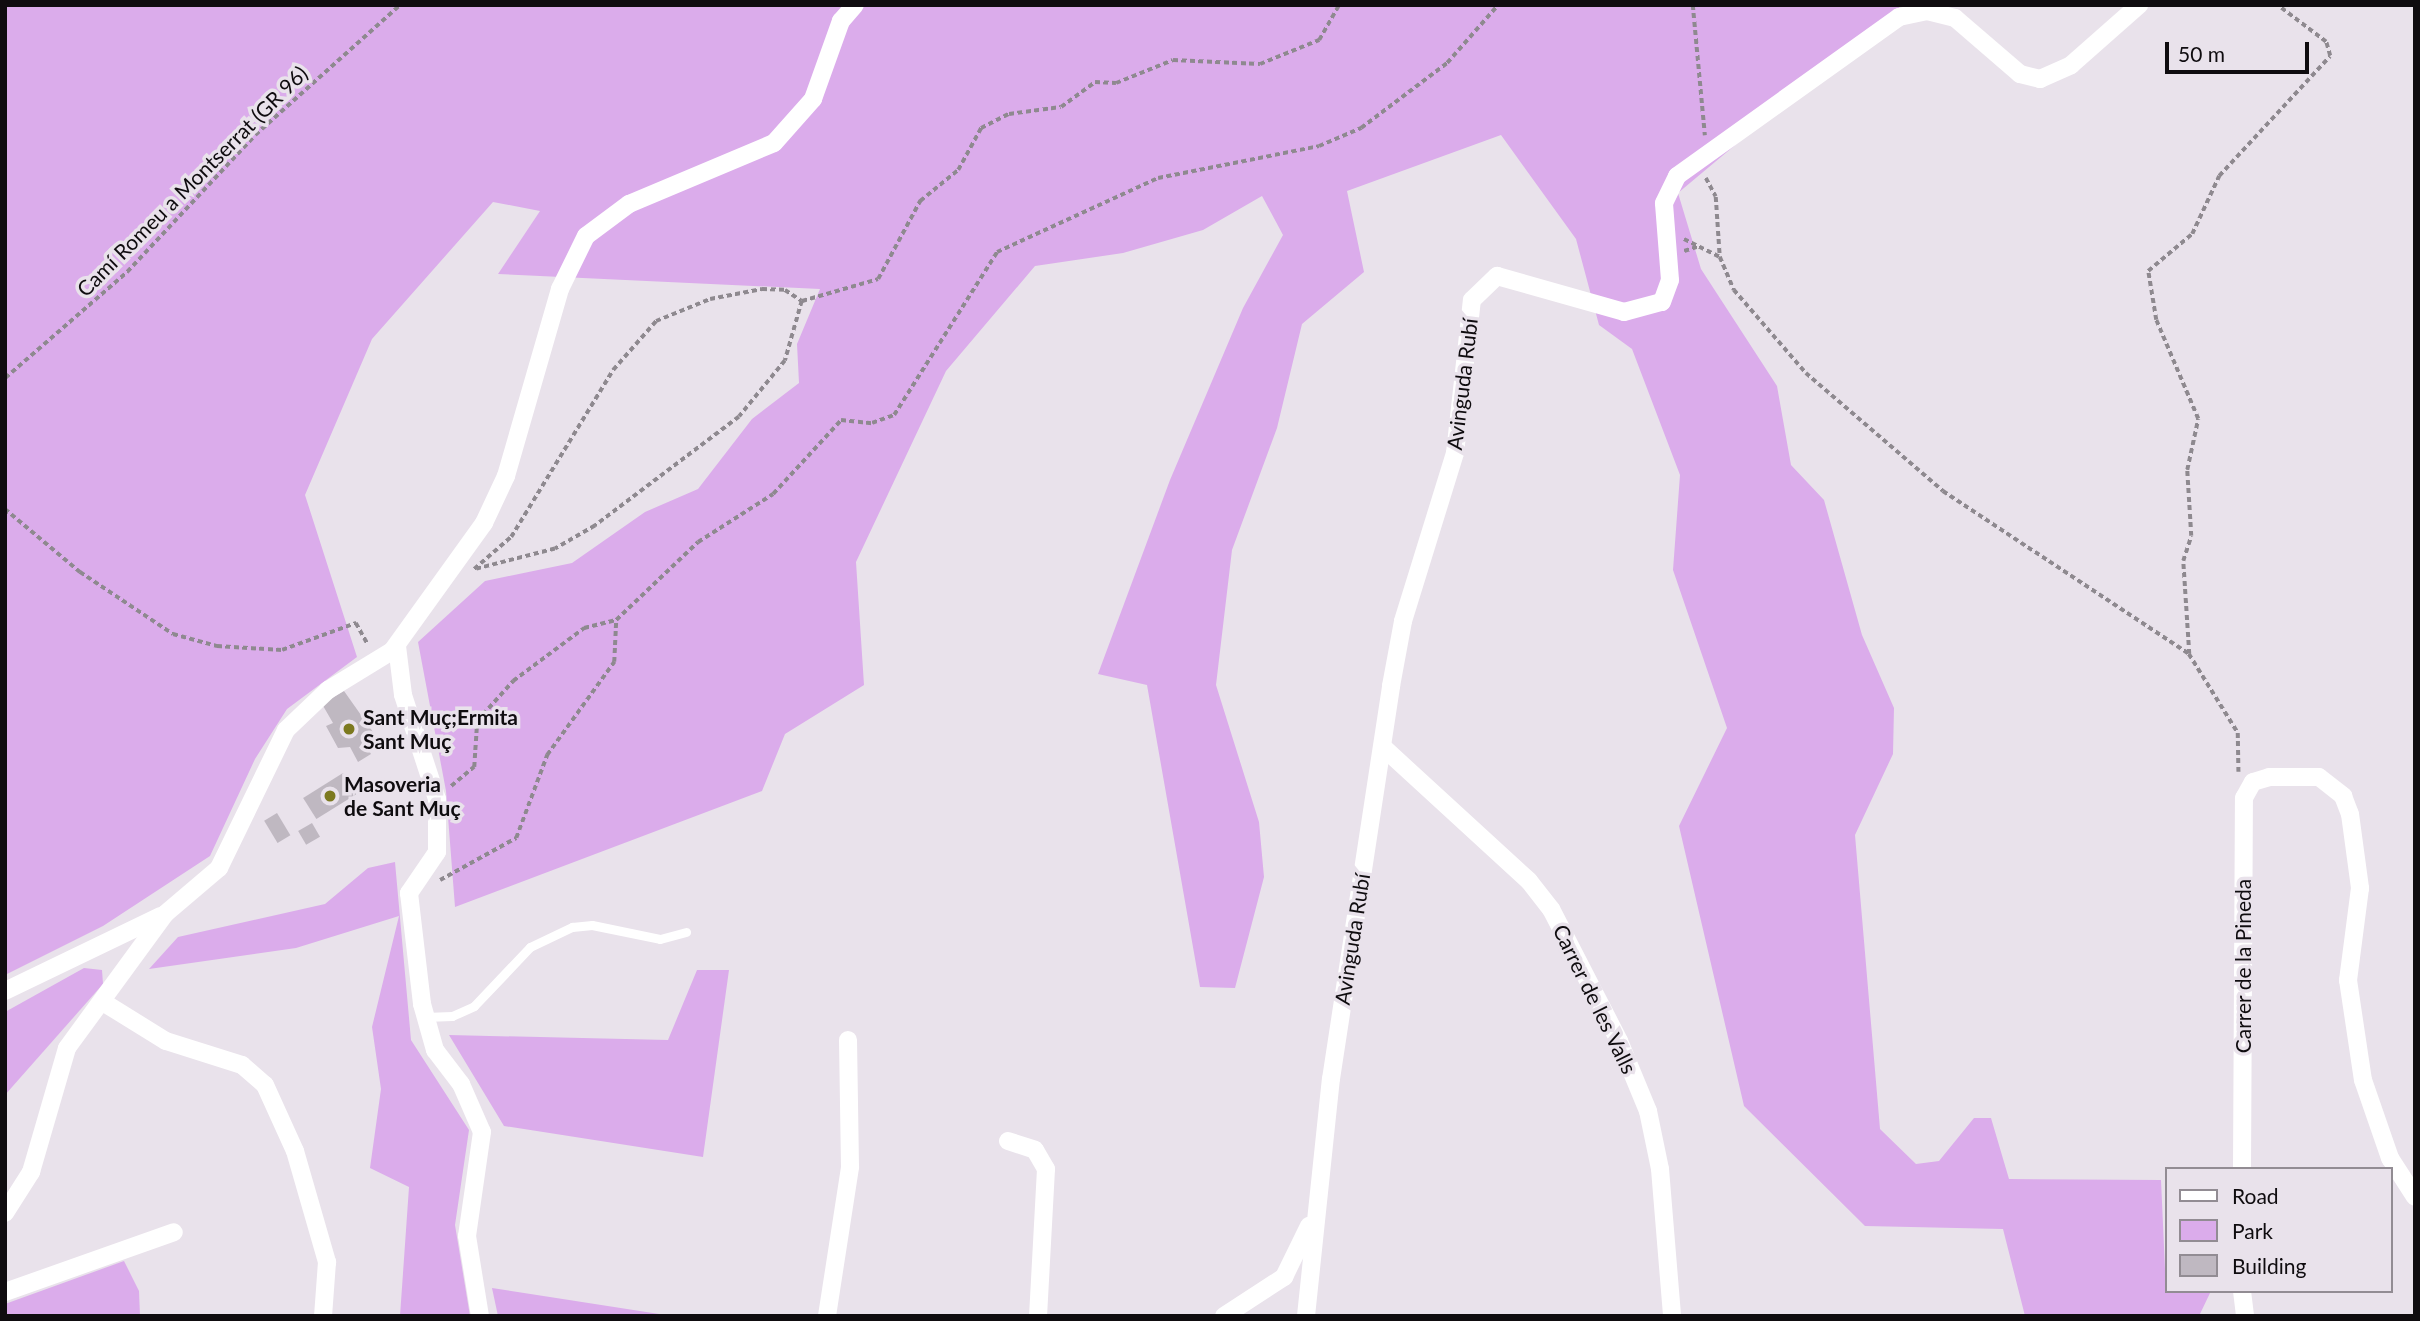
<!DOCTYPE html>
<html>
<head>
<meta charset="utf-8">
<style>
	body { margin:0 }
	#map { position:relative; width:2420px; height:1321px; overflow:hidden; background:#e9e2eb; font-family:Lato,sans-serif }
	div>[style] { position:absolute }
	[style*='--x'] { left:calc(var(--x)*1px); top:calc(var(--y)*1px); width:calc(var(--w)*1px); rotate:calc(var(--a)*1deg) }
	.green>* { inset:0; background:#dbaceb }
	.building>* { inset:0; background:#bfb8c1; transform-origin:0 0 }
	.path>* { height:3.5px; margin-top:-1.75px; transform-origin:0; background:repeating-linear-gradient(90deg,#8e898f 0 5px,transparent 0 8.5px) }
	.service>* { height:9px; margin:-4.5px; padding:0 4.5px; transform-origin:4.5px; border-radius:4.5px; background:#fff }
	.minor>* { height:18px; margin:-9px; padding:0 9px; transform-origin:9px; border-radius:9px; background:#fff }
	.dots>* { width:19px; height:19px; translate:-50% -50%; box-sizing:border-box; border:4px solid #e9e2eb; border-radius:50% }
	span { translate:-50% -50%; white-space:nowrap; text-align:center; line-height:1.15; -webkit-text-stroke:7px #e9e2eb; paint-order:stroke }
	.street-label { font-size:21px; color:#0f0c0f }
	.poi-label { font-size:21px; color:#0f0c0f; font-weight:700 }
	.left { translate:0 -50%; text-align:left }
	.frame { position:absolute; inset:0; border:7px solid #0f0c0f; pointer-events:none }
	.legend { position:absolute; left:2165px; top:1167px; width:228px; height:126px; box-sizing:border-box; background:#e9e2eb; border:2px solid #928c93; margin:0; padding:9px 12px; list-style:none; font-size:21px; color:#0f0c0f }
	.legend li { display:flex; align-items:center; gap:14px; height:35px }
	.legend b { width:35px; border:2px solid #928c93 }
	.scale { position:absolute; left:2165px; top:42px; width:144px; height:32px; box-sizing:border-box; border:4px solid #0f0c0f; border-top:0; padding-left:9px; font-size:21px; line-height:24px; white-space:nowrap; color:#0f0c0f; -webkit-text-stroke:5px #e9e2eb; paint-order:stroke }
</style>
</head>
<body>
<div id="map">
	<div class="green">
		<i style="clip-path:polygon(5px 5px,1902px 5px,1678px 193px,1701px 269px,1777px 386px,1791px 465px,1824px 500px,1862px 635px,1894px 708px,1893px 754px,1855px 835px,1880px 1129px,1916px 1164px,1939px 1161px,1974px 1118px,1991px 1118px,2009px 1179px,2161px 1180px,2166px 1291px,2211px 1291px,2199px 1316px,2025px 1316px,2003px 1229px,1865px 1226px,1744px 1106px,1679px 826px,1727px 728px,1673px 570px,1680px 475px,1632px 349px,1599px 325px,1576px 239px,1501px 135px,1347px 191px,1364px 272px,1302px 324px,1277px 428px,1232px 550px,1216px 685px,1259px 822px,1264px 877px,1235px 988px,1200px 987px,1147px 685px,1098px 674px,1170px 480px,1243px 308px,1283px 235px,1262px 196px,1203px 230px,1123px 253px,1035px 266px,946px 371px,856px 562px,864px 685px,785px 734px,762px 791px,455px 907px,446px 791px,418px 642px,485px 581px,572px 563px,645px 512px,698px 489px,752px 419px,799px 383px,797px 344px,820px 289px,498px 274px,540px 211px,493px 202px,372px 339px,305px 495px,357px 657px,287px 709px,255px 759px,210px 856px,103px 926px,5px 975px)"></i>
		<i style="clip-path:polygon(395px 862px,411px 1040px,469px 1130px,455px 1225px,470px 1316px,400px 1316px,409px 1187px,370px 1168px,381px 1089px,372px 1027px,399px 916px,296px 948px,149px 969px,178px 937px,325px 904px,368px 868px)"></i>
		<i style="clip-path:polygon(84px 968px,102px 970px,103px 984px,5px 1095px,5px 1012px)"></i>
		<i style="clip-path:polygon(697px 970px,729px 970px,703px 1157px,504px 1126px,449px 1035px,668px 1040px)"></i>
		<i style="clip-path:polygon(124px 1261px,139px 1291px,140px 1316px,5px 1316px,5px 1304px)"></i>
		<i style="clip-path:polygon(492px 1288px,672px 1316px,498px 1316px)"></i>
	</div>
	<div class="building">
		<i style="clip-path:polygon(344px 691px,373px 732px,362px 738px,371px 754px,358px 762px,350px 747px,338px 748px,326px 726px,333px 723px,322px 704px)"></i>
		<i style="left:343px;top:773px;width:25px;height:47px;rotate:58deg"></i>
		<i style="left:277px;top:813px;width:26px;height:15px;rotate:59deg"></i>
		<i style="left:312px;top:823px;width:16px;height:16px;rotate:60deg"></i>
	</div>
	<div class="path">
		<i style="--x:1693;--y:5;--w:131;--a:84.7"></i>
		<i style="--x:1706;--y:178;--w:21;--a:62"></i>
		<i style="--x:1716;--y:197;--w:60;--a:86.2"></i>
		<i style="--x:1684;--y:239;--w:40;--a:26.6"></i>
		<i style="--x:1720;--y:257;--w:36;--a:67"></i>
		<i style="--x:1734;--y:290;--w:110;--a:49.1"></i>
		<i style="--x:1806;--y:373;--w:181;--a:40.7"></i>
		<i style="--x:1943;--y:491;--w:295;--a:33.5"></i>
		<i style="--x:2189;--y:654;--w:93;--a:58.2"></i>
		<i style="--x:2238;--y:733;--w:39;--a:89"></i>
		<i style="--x:1684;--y:251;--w:16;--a:-18"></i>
		<i style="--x:802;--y:301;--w:79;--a:-16.1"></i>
		<i style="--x:878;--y:279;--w:89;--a:-61.7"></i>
		<i style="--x:920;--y:201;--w:49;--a:-39.2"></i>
		<i style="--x:958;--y:170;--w:48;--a:-61.3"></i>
		<i style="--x:981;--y:128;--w:31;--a:-27"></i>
		<i style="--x:1009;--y:114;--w:52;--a:-7.7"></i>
		<i style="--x:1061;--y:107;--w:42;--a:-36.3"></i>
		<i style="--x:1095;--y:82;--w:21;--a:3"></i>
		<i style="--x:1116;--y:83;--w:61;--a:-22"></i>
		<i style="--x:1173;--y:60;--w:87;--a:2.6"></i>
		<i style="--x:1260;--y:64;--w:64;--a:-22.1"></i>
		<i style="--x:1319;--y:40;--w:40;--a:-60.3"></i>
		<i style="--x:5;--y:378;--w:162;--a:-41"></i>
		<i style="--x:127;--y:272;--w:187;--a:-46.9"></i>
		<i style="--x:255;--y:135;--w:195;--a:-41.9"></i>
		<i style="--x:5;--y:509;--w:98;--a:40"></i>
		<i style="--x:80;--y:572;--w:112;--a:33.7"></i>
		<i style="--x:173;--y:634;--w:46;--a:15.3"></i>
		<i style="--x:217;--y:646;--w:65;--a:3.5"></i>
		<i style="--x:282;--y:650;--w:79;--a:-20"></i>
		<i style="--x:356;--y:623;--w:25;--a:61"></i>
		<i style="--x:474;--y:569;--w:49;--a:-40.9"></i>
		<i style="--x:511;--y:537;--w:196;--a:-58.6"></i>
		<i style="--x:613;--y:370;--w:65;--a:-48.7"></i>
		<i style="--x:656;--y:321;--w:58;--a:-22.2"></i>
		<i style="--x:710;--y:299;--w:53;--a:-10.9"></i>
		<i style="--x:762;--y:289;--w:23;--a:2"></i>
		<i style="--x:785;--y:290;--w:20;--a:33"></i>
		<i style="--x:802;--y:301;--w:62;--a:105.8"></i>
		<i style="--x:785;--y:361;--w:72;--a:129.4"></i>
		<i style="--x:739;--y:417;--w:181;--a:142.9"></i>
		<i style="--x:595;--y:526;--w:46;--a:150.1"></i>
		<i style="--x:555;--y:549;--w:81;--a:165.6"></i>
		<i style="--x:2189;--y:654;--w:93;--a:-93.7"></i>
		<i style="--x:2183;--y:561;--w:26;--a:-72"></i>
		<i style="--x:2191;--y:536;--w:66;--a:-93.5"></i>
		<i style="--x:2187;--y:470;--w:52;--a:-77.8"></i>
		<i style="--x:2198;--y:419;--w:108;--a:-113"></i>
		<i style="--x:2156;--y:320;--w:50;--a:-99.3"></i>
		<i style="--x:2148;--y:271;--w:57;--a:-40.1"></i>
		<i style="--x:2192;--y:234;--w:64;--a:-65"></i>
		<i style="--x:2219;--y:176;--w:163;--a:-47.2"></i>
		<i style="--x:2330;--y:56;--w:15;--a:-106"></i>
		<i style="--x:2326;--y:42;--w:61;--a:-142.9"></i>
		<i style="--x:451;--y:786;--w:30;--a:-40"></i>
		<i style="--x:474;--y:767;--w:46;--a:-86.3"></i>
		<i style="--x:477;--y:721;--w:54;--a:-48"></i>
		<i style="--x:513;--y:681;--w:89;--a:-36.7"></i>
		<i style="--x:584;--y:628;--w:33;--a:-14"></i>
		<i style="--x:440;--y:880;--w:87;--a:-28.9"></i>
		<i style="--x:516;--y:838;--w:89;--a:-69.5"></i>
		<i style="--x:547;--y:755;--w:115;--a:-54.2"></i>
		<i style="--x:614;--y:662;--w:42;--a:-87.3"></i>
		<i style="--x:616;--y:620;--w:113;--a:-43.6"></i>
		<i style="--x:698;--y:542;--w:89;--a:-32.6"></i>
		<i style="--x:773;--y:494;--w:100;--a:-47.4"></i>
		<i style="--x:841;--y:420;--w:31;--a:6"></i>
		<i style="--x:872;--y:423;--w:23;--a:-20"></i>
		<i style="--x:894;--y:415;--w:193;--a:-57.7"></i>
		<i style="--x:997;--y:252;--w:177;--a:-24.7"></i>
		<i style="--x:1158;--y:178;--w:164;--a:-11.2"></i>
		<i style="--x:1319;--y:146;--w:46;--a:-23.2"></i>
		<i style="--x:1361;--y:128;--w:108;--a:-37.1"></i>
		<i style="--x:1447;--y:63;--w:77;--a:-48.7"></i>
	</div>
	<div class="service">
		<i style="--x:425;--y:1017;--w:27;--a:-2"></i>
		<i style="--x:452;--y:1016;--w:24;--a:-24"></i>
		<i style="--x:474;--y:1006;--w:81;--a:-46.5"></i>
		<i style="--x:530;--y:947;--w:47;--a:-25.5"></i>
		<i style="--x:572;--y:927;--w:20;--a:-6"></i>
		<i style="--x:592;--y:925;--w:69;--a:11.6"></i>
		<i style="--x:660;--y:939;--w:27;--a:-15"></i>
	</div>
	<div class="minor">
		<i style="--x:397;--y:646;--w:49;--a:83"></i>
		<i style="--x:403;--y:695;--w:109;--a:71.9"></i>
		<i style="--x:437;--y:799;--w:53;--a:90"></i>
		<i style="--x:437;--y:852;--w:50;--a:124.3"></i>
		<i style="--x:409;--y:893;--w:112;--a:83.3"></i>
		<i style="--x:422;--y:1004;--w:48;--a:74.2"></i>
		<i style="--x:435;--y:1050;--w:43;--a:52.6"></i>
		<i style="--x:461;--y:1084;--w:52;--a:66.4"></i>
		<i style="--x:482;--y:1132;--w:105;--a:98.2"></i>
		<i style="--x:467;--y:1236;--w:81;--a:80.8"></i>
		<i style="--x:1385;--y:749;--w:195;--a:42.5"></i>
		<i style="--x:1529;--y:881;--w:36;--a:52"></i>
		<i style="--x:1551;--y:909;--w:148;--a:62.7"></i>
		<i style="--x:1619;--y:1041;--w:76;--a:67.5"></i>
		<i style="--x:1648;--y:1111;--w:59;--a:78.3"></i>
		<i style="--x:1660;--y:1169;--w:147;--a:85.3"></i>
		<i style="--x:5;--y:991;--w:173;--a:-25.7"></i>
		<i style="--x:106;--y:1004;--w:70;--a:31.7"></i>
		<i style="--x:166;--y:1041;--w:80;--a:17.5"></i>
		<i style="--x:242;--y:1065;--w:30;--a:41"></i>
		<i style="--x:265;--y:1085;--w:72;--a:65.6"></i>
		<i style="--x:295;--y:1151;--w:116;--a:73.9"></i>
		<i style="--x:327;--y:1262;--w:54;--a:94.2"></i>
		<i style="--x:1008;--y:1141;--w:28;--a:18"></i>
		<i style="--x:1035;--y:1150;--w:22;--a:60"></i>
		<i style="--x:1046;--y:1169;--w:147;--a:93.1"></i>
		<i style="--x:2242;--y:1169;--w:371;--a:-89.7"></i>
		<i style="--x:2244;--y:798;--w:18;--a:-61"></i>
		<i style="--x:2253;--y:782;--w:17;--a:-17"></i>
		<i style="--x:2269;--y:777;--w:50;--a:0"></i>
		<i style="--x:2319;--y:777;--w:31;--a:38"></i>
		<i style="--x:2343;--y:796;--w:19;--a:69"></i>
		<i style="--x:2350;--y:814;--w:75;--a:82.3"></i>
		<i style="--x:2360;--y:888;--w:93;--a:97.4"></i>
		<i style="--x:2348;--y:980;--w:101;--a:81.5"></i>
		<i style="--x:2363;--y:1080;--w:83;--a:70.9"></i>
		<i style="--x:2390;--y:1158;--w:46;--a:57.3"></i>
		<i style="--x:5;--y:1213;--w:49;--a:-57.6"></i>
		<i style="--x:31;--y:1172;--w:129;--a:-73.8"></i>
		<i style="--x:67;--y:1048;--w:166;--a:-53.8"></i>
		<i style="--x:165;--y:914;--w:71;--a:-40.4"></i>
		<i style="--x:219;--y:868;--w:153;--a:-64.1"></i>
		<i style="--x:286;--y:730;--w:58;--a:-43.6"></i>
		<i style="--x:328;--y:690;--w:75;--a:-31.4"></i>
		<i style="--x:392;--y:651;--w:158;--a:-54.3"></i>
		<i style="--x:484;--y:523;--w:52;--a:-64.9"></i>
		<i style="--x:506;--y:476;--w:195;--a:-73.9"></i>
		<i style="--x:560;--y:289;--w:59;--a:-63.9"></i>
		<i style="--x:586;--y:236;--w:54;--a:-36.7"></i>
		<i style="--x:629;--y:204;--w:157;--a:-22.8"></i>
		<i style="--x:774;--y:143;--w:59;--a:-48.4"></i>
		<i style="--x:813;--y:99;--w:83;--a:-70.3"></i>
		<i style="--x:841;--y:21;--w:21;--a:-49"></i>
		<i style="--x:2242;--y:1291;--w:25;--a:83"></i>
		<i style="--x:5;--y:1292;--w:179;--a:-19.5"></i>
		<i style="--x:827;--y:1316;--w:151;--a:-81.2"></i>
		<i style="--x:850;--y:1167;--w:127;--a:-90.9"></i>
		<i style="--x:1224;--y:1316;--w:72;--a:-33"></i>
		<i style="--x:1284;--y:1277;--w:57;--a:-63.9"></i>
		<i style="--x:1306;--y:1316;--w:238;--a:-84"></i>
		<i style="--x:1331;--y:1079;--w:398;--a:-81.3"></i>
		<i style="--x:1391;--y:686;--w:66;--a:-79.5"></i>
		<i style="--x:1403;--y:621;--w:176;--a:-72.8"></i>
		<i style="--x:1455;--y:453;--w:154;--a:-83.7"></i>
		<i style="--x:1472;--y:300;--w:35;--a:-44"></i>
		<i style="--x:1497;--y:276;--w:132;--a:15.8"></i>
		<i style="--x:1624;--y:312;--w:39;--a:-15"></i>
		<i style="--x:1662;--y:302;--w:23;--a:-70"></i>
		<i style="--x:1670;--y:280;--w:77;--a:-94.5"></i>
		<i style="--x:1664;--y:203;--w:30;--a:-64"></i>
		<i style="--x:1677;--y:176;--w:273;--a:-35.6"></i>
		<i style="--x:1899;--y:17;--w:29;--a:-12"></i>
		<i style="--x:1927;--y:11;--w:29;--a:14"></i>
		<i style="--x:1955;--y:18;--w:86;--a:40.7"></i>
		<i style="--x:2020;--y:74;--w:21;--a:14"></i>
		<i style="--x:2040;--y:79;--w:34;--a:-24"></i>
		<i style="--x:2071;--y:65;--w:91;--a:-41.4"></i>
	</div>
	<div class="dots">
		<i style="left:349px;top:729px;background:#7c791f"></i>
		<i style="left:330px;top:796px;background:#7c791f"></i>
	</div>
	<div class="street-label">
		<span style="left:192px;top:181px;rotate:-45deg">Camí Romeu a Montserrat (GR 96)</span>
		<span style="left:1462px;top:384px;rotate:-83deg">Avinguda Rubí</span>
		<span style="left:1352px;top:939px;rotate:-81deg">Avinguda Rubí</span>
		<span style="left:2243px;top:966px;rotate:-90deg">Carrer de la Pineda</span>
		<span style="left:1595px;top:999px;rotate:64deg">Carrer de les Valls</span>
	</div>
	<div class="poi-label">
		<span class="left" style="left:363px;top:729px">Sant Muç;Ermita<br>Sant Muç</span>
		<span class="left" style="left:344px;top:796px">Masoveria<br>de Sant Muç</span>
	</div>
	<div class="frame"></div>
	<ul class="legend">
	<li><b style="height:9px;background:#fff"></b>Road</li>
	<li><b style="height:19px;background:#dbaceb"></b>Park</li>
	<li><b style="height:19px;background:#bfb8c1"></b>Building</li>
	</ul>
	<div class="scale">50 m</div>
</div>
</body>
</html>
